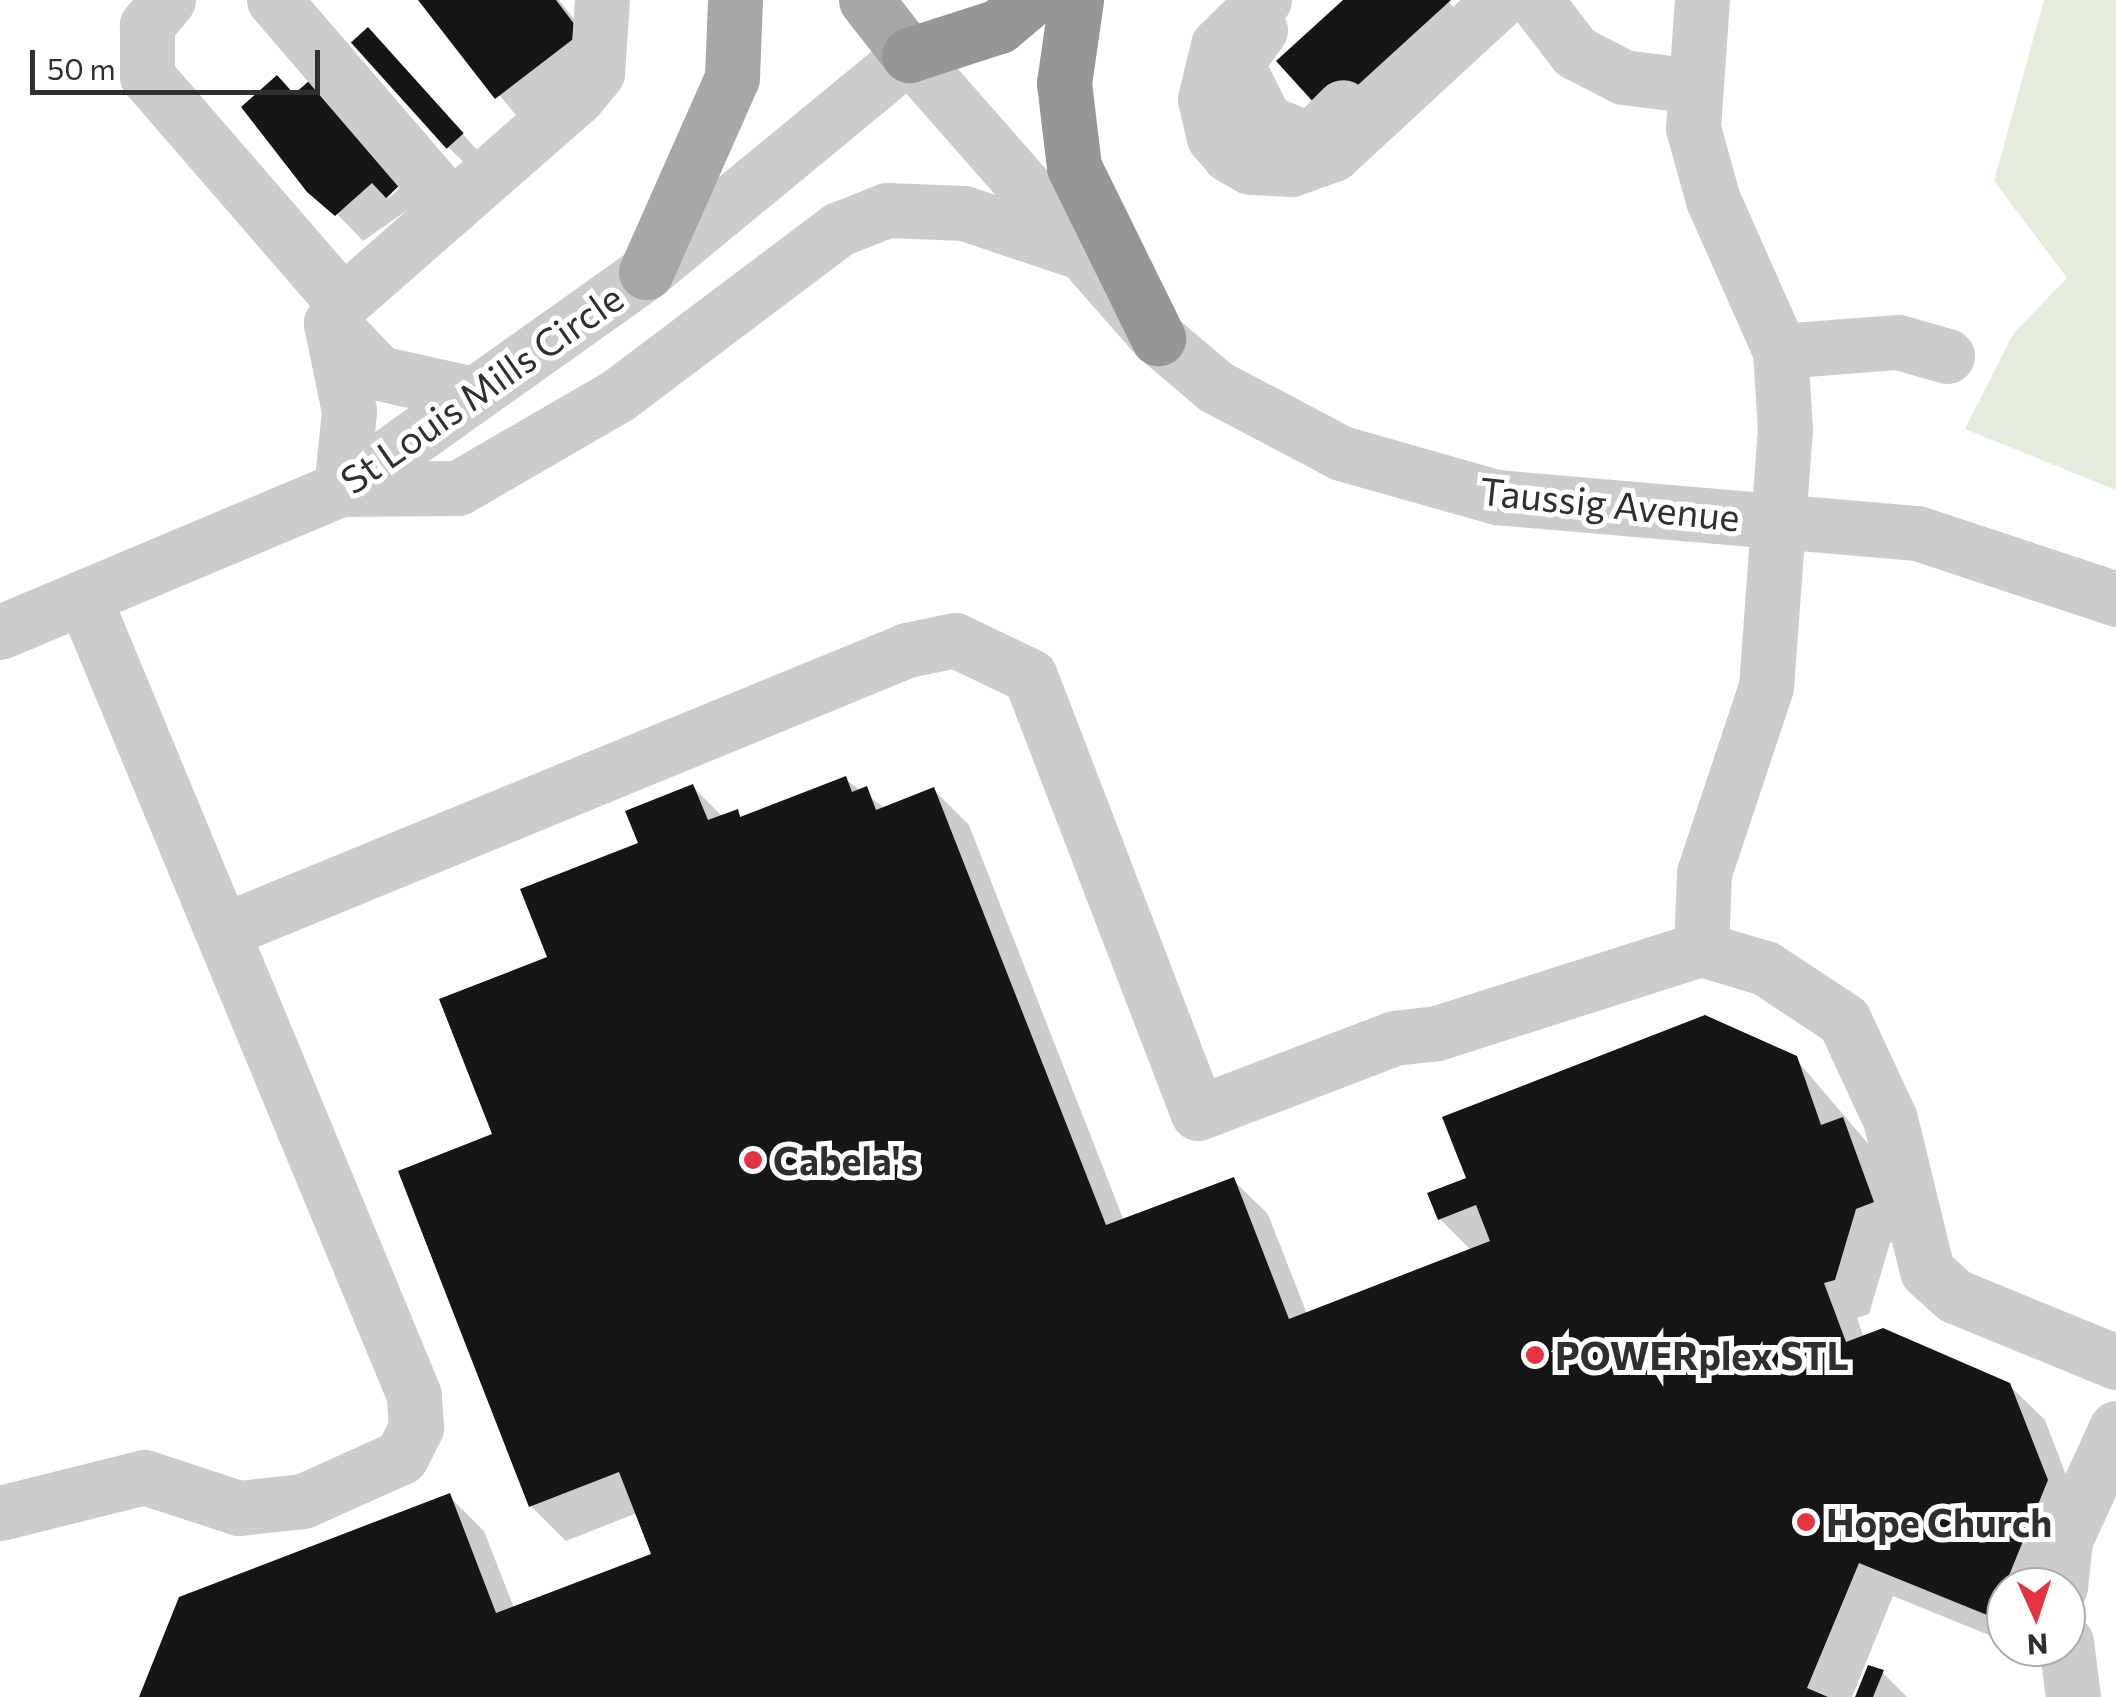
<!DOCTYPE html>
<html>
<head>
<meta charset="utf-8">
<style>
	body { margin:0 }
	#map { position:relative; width:2116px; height:1697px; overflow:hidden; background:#fff; font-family:Commissioner,sans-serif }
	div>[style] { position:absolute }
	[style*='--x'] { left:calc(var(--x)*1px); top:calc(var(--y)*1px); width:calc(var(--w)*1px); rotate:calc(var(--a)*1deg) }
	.green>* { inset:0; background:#e5ecdd }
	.shadow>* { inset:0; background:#0003 }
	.building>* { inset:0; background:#161616; transform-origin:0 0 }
	.minor>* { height:55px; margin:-27.5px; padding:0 27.5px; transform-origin:27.5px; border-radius:27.5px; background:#ccc }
	.major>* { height:55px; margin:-27.5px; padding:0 27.5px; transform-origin:27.5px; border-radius:27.5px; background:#a7a7a7 }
	.highway>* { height:55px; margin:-27.5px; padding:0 27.5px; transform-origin:27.5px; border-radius:27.5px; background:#969696 }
	.dots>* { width:28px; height:28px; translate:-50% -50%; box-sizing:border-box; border:5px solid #fff; border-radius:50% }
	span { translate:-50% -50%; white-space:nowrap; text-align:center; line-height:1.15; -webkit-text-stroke:10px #fff; paint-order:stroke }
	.street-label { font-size:38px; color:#2f2f2f }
	.poi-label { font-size:38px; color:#2f2f2f; font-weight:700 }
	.left { translate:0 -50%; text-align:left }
	.north { position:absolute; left:1986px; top:1567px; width:100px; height:100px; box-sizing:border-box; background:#fff; border:2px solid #acacac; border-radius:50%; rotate:177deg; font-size:28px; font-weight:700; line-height:40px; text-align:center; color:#2f2f2f }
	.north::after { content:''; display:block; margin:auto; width:35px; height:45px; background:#e43341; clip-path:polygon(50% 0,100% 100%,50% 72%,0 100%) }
	.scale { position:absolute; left:30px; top:50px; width:290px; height:45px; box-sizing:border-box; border:5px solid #2f2f2f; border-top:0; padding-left:12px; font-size:30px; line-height:35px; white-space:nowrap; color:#2f2f2f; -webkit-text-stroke:8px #fff; paint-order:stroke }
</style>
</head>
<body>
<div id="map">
	<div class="green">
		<i style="clip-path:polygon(2044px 0,2116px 0,2116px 490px,1965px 429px,2013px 334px,2067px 278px,1994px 181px)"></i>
	</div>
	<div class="shadow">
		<i style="clip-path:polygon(422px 0,559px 0,606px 60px,523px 124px)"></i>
		<i style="clip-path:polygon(1346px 0,1447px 0,1474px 29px,1353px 140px)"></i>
		<i style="clip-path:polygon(385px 48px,479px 152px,466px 164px,448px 147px)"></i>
		<i style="clip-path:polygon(295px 96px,398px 184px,387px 200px,401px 187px,416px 204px,363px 241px,337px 214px)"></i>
		<i style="clip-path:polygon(845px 779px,886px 809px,934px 790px,969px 825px,1124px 1221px,1233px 1180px,1268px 1214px,1307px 1314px,1472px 1251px,1440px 1219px,1795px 1058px,1877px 1154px,1907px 1237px,1890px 1243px,1869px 1314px,1857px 1318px,1864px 1338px,2009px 1385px,2045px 1420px,2082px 1517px,2053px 1587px,2006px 1587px,2006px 1642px,1893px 1596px,1852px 1697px,141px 1697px,181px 1599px,449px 1496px,484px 1531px,514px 1608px,654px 1556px,637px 1513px,566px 1541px,531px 1506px,495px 1136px,550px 959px,693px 787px,723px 817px,743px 818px)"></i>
		<i style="clip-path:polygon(1882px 1672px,1907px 1697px,1858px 1697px)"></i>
	</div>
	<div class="building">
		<i style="clip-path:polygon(418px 0,556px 0,581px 33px,495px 99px)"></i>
		<i style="clip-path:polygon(1343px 0,1451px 0,1325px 115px,1276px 61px)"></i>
		<i style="left:368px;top:27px;width:143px;height:23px;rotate:48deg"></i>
		<i style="clip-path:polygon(277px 75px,294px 94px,309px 81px,400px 185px,386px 198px,372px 183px,335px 216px,307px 192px,241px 107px)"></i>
		<i style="clip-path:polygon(846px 776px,852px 792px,867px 786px,876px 810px,934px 787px,1106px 1225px,1234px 1177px,1289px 1319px,1490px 1241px,1476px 1205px,1438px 1220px,1427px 1193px,1466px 1178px,1442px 1117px,1705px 1015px,1797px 1056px,1821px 1125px,1843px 1117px,1874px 1202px,1856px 1209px,1835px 1280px,1824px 1283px,1846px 1342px,1883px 1328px,2010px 1383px,2048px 1480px,1992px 1617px,1859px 1563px,1807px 1688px,1828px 1697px,139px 1697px,179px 1597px,450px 1493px,496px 1613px,651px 1554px,619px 1472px,529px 1507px,398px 1171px,492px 1134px,439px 999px,547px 957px,520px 889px,638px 843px,625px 811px,693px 784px,708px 820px,738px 809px,740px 817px)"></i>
		<i style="clip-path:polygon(1868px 1665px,1884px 1670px,1873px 1697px,1855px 1697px)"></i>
	</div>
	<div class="minor">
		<i style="--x:168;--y:0;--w:33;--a:130"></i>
		<i style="--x:147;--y:25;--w:51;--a:90"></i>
		<i style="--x:147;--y:76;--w:299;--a:49.1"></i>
		<i style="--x:274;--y:0;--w:273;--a:49.3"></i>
		<i style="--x:1264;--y:0;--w:64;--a:135.6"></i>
		<i style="--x:1218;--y:45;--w:56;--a:103.5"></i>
		<i style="--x:1205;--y:99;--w:39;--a:77"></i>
		<i style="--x:1214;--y:137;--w:23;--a:50"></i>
		<i style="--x:1229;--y:155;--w:24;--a:30"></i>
		<i style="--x:1250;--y:167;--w:41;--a:2.8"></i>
		<i style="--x:1291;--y:169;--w:45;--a:-19.7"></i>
		<i style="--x:1333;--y:154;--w:227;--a:-42.7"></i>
		<i style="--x:1535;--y:0;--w:66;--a:52.4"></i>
		<i style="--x:1575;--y:52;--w:54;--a:27.5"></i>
		<i style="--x:1623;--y:77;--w:72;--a:7.2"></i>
		<i style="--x:1260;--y:30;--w:41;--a:126"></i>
		<i style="--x:1236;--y:63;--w:65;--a:63.4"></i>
		<i style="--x:1265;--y:121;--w:39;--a:23"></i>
		<i style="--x:1301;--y:136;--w:17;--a:-13"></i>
		<i style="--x:1318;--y:132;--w:35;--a:-45"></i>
		<i style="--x:331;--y:323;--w:69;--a:46.2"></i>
		<i style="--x:379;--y:373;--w:96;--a:12.6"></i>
		<i style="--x:1780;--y:351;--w:118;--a:-4.4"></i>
		<i style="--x:1898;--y:342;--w:51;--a:15.9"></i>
		<i style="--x:341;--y:489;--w:117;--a:-0.5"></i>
		<i style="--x:458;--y:488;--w:184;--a:-30.1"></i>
		<i style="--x:617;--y:396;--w:278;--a:-37"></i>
		<i style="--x:839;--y:229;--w:52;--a:-21.6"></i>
		<i style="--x:887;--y:210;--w:77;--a:2.2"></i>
		<i style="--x:964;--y:213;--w:113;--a:18.6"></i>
		<i style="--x:341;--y:489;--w:78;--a:-84.1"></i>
		<i style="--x:349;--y:411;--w:90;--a:-101.6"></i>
		<i style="--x:331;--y:323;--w:24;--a:-60"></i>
		<i style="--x:343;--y:302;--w:311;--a:-41.2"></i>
		<i style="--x:577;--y:97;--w:31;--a:-50"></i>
		<i style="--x:597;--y:73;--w:73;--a:-86.1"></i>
		<i style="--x:0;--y:632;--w:370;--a:-22.8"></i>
		<i style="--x:341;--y:489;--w:374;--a:-35.4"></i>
		<i style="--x:646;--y:272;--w:341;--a:-39.5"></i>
		<i style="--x:909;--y:55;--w:377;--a:48.7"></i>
		<i style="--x:1158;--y:338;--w:76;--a:40.2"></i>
		<i style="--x:1216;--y:387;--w:141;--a:27.8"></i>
		<i style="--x:1341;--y:453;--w:161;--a:15.8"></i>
		<i style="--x:1496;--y:497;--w:423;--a:4.9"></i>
		<i style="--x:1917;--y:533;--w:210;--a:18.3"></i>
		<i style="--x:225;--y:930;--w:737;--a:-22.32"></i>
		<i style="--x:907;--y:650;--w:49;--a:-11.8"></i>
		<i style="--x:955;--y:640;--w:83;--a:25.6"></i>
		<i style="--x:1030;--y:676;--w:468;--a:69"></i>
		<i style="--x:1198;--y:1113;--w:210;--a:-20.9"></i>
		<i style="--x:1394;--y:1038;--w:43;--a:-6.6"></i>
		<i style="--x:1437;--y:1033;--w:277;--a:-17.7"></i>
		<i style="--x:1701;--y:949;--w:67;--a:16.5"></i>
		<i style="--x:1765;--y:968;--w:95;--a:33.4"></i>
		<i style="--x:1844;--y:1020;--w:109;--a:65.1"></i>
		<i style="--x:1890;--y:1119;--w:156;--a:76.3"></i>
		<i style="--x:1927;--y:1271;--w:38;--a:42"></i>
		<i style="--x:1955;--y:1296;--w:174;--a:22.3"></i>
		<i style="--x:1701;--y:949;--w:76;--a:-87.7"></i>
		<i style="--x:1704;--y:873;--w:196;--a:-71.6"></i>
		<i style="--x:1766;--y:687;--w:258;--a:-85.8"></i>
		<i style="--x:1785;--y:430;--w:79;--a:-93.6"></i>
		<i style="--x:1780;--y:351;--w:165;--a:-113.9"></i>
		<i style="--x:1713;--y:200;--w:75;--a:-105.5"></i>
		<i style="--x:1693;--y:128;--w:128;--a:-86"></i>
		<i style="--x:0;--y:1513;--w:148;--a:-14"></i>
		<i style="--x:144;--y:1477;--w:100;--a:18.1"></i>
		<i style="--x:239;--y:1508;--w:64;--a:-6.2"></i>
		<i style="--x:303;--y:1501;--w:107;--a:-24.2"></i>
		<i style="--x:401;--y:1457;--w:34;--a:-63"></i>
		<i style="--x:416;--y:1427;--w:32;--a:-94"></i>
		<i style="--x:414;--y:1395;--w:857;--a:-112.5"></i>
		<i style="--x:2060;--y:1587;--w:47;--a:-83.9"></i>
		<i style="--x:2065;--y:1540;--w:123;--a:-65.5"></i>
		<i style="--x:2066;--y:1642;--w:55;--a:82.7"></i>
	</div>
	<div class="major">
		<i style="--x:866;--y:0;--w:70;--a:52"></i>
		<i style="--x:646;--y:272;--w:212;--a:-66.1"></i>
		<i style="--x:732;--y:78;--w:78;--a:-87.8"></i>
	</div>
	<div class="highway">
		<i style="--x:1076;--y:0;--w:84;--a:98.2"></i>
		<i style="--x:1064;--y:83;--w:85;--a:83.2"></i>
		<i style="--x:1074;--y:167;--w:191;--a:63.8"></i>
		<i style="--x:909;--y:55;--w:95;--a:-17.9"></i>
		<i style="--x:999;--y:26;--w:40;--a:-40"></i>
	</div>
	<div class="dots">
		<i style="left:753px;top:1160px;background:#e43341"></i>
		<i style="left:1535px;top:1355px;background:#e43341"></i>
		<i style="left:1806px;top:1522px;background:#e43341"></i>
	</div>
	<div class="street-label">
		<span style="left:481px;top:388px;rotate:-35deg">St Louis Mills Circle</span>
		<span style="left:1610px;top:503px;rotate:6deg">Taussig Avenue</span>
	</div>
	<div class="poi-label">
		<span class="left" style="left:773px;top:1160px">Cabela's</span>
		<span class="left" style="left:1555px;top:1355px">POWERplex STL</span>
		<span class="left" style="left:1826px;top:1522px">Hope Church</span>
	</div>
	<div class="north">N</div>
	<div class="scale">50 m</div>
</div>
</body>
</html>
